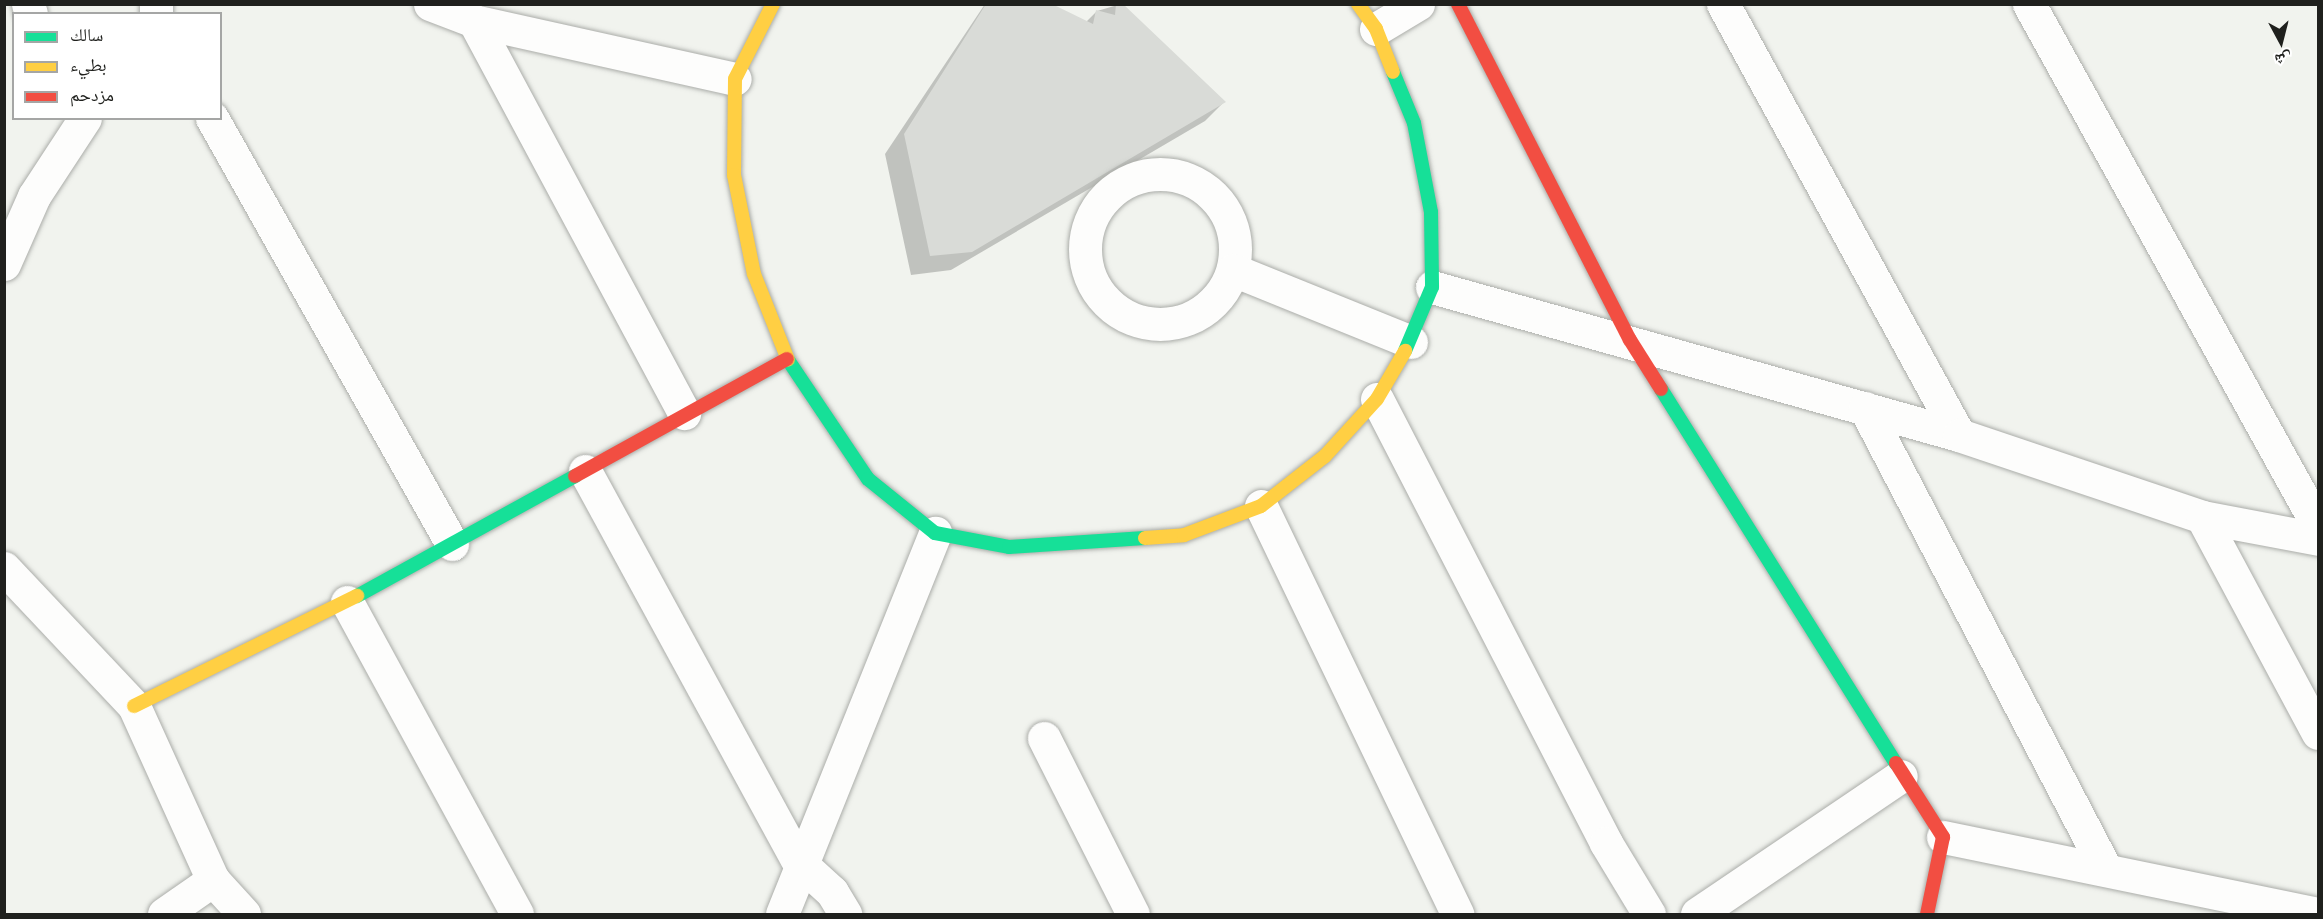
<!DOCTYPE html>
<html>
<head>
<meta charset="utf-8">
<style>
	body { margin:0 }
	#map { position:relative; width:2323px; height:919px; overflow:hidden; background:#f1f3ee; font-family:"Asap Condensed","Noto Naskh Arabic",sans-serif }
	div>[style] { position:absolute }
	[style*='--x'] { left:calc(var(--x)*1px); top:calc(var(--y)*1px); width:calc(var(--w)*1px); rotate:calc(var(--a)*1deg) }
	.shadow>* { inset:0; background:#0003 }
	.building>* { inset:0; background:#d9dbd7 }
	.roads { filter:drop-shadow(0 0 2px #abada9) drop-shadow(0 0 2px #abada9) }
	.street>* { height:33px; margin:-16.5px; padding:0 16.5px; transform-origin:16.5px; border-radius:16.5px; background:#fdfdfc }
	.street>.ring { margin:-16.5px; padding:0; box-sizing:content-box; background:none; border:33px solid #fdfdfc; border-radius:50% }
	.fast>* { height:14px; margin:-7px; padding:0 7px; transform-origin:7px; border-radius:7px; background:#16e098 }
	.slow>* { height:14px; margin:-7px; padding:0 7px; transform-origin:7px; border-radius:7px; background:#ffcf43 }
	.jam>* { height:14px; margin:-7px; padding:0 7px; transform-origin:7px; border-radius:7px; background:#f24e42 }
	span { translate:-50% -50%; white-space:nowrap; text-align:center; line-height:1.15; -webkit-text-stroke:4.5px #fff; paint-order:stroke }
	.frame { position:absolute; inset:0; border:6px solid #1f201d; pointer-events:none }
	.legend { position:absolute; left:12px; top:12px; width:210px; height:108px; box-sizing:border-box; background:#fff; border:2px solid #a5a6a5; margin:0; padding:8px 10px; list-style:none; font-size:18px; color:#1f201d }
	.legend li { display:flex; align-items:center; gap:12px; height:30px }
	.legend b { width:30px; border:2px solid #a5a6a5 }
	.north { position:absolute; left:2251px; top:12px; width:60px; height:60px; -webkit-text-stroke:4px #fff; paint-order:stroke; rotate:173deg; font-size:16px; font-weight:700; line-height:24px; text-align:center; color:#1f201d }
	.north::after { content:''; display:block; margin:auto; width:21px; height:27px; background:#1f201d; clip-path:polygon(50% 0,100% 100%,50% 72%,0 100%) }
</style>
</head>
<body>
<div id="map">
	<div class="shadow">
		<i style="clip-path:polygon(985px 4px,1049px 4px,1086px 22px,1097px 11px,1121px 4px,1224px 102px,1205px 121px,951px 270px,911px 275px,885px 154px)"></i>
	</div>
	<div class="building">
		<i style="clip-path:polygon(986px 4px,1052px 4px,1093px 24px,1096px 10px,1115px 15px,1116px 4px,1123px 4px,1226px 102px,972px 252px,930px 256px,904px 134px)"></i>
	</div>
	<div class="roads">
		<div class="street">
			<i style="--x:28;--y:4;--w:10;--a:73"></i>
			<i style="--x:430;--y:4;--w:47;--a:21.1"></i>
			<i style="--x:474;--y:21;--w:267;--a:12.5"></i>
			<i style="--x:1723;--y:4;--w:491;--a:61.3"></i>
			<i style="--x:2029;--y:4;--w:597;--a:61.03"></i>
			<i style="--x:156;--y:14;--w:10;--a:-90"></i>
			<i style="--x:474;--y:21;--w:445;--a:61.8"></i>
			<i style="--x:1376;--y:29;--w:49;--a:-30.8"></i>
			<i style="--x:212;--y:118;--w:489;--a:60.6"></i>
			<i class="ring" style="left:1085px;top:174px;width:117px;height:117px"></i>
			<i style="--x:4;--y:264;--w:74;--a:-66.2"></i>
			<i style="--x:34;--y:196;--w:93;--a:-56.8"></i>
			<i style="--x:1233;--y:270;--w:192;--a:22"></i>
			<i style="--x:1432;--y:287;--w:547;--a:15.69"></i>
			<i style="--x:1959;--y:435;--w:256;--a:18.6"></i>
			<i style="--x:2202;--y:517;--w:118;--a:10.7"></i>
			<i style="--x:1377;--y:399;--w:500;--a:62.7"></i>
			<i style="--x:1606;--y:843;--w:83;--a:58.8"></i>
			<i style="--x:1865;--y:408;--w:519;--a:62.45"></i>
			<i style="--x:585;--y:471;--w:444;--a:61.4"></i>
			<i style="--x:798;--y:861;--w:46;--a:42.4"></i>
			<i style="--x:832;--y:892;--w:26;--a:59"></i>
			<i style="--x:1261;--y:506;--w:453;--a:64.3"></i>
			<i style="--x:2202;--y:517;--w:245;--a:61.8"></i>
			<i style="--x:4;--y:568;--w:190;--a:46.7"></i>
			<i style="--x:134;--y:706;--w:191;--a:65.6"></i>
			<i style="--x:213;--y:880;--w:46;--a:47.6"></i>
			<i style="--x:347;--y:602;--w:355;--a:61.4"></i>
			<i style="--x:1044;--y:738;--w:197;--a:63.2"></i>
			<i style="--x:1943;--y:837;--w:382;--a:11.6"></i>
			<i style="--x:164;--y:914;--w:60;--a:-34.8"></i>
			<i style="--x:782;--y:914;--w:411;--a:-68.1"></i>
			<i style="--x:1697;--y:914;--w:246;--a:-34.1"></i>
		</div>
		<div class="fast">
			<i style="--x:1393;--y:72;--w:55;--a:67.6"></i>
			<i style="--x:1414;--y:123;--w:91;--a:79.2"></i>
			<i style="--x:1431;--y:212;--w:75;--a:89.2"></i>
			<i style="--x:1432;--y:287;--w:69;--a:112.9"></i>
			<i style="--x:788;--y:360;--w:143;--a:56.1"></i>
			<i style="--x:868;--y:479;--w:86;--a:38.9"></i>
			<i style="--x:935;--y:533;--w:75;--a:10.7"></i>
			<i style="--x:1009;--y:547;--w:136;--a:-3.8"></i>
			<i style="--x:1661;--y:389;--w:442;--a:57.9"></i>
			<i style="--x:357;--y:596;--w:249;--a:-28.8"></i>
		</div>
		<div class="slow">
			<i style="--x:773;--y:4;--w:84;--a:116.9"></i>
			<i style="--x:735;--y:79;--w:96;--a:90.6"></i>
			<i style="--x:734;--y:175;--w:101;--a:78.6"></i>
			<i style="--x:754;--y:274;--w:92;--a:68.4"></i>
			<i style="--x:1358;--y:4;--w:31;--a:54"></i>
			<i style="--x:1376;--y:29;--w:46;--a:68.4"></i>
			<i style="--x:1145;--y:538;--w:39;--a:-4"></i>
			<i style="--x:1184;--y:535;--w:82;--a:-20.6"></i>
			<i style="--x:1261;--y:506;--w:81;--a:-38"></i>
			<i style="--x:1325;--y:456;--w:77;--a:-47.6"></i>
			<i style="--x:1377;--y:399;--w:56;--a:-59.7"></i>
			<i style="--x:134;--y:706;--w:249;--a:-26.3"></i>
		</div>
		<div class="jam">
			<i style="--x:1458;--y:4;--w:377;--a:62.9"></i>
			<i style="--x:1630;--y:340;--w:58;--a:57.7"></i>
			<i style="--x:575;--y:476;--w:242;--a:-28.9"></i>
			<i style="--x:1896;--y:763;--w:88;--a:57.6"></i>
			<i style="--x:1943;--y:837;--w:79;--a:101.7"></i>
		</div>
	</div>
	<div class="frame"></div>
	<ul class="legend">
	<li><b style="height:8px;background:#16e098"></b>سالك</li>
	<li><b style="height:8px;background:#ffcf43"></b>بطيء</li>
	<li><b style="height:8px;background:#f24e42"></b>مزدحم</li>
	</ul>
	<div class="north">ش</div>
</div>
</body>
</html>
